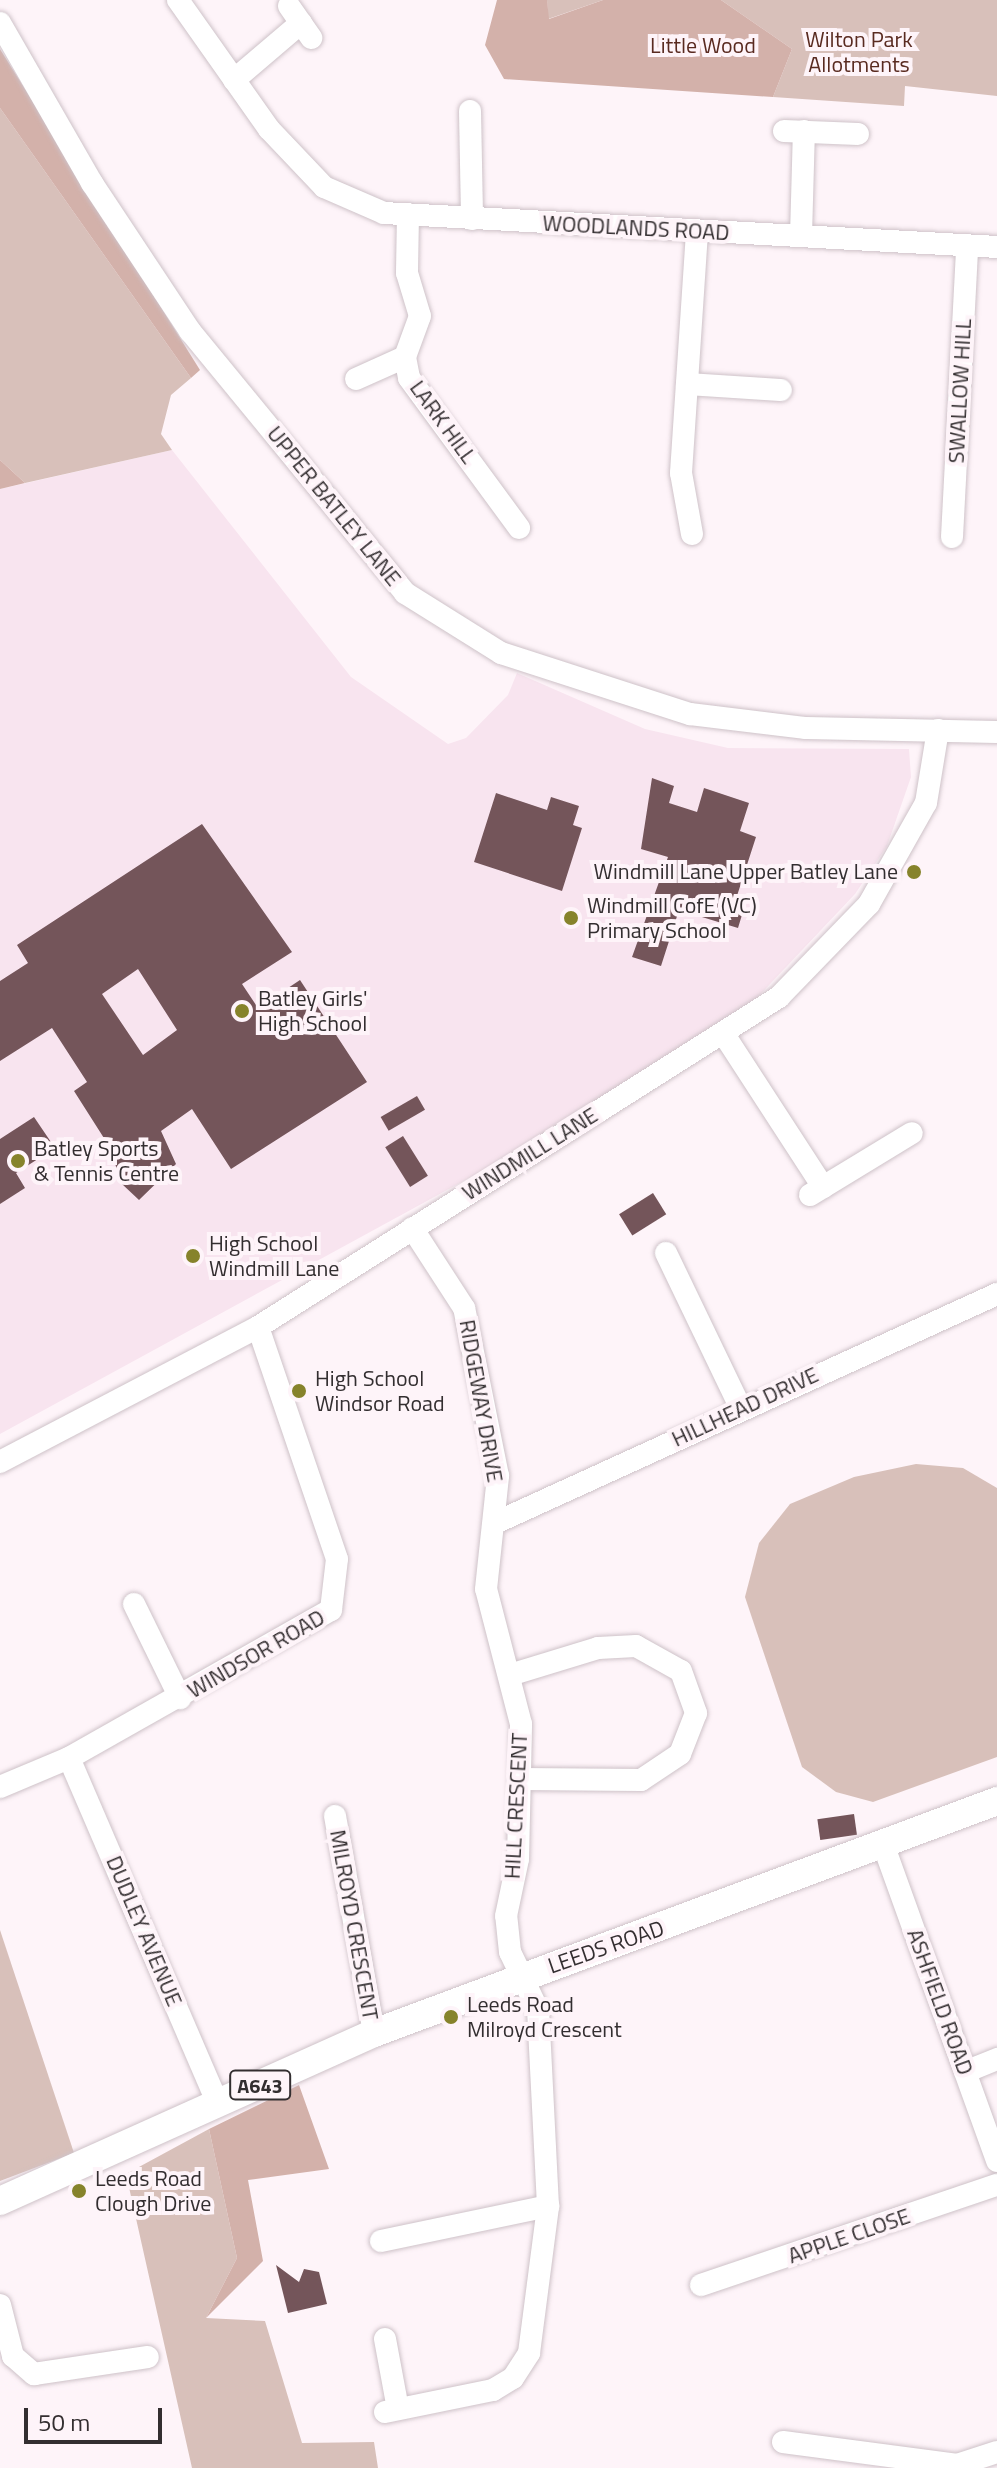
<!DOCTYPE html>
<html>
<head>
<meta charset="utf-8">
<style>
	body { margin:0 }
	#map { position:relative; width:997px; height:2468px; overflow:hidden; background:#fef4f9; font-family:"Titillium Web",sans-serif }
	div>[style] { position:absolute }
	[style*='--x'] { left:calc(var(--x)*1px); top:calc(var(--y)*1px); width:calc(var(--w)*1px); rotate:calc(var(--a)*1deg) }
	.built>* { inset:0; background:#f8e4ef }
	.green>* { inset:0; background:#d8c0ba }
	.forest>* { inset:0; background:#d3b1aa }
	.building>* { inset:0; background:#74555a; transform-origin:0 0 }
	.roads { filter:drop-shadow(0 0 2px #cec2c8) drop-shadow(0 0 2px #cec2c8) }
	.minor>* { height:22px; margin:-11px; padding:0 11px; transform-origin:11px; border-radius:11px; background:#fff }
	.major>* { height:28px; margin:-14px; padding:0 14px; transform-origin:14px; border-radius:14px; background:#fff }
	.dots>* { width:22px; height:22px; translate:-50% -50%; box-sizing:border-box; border:4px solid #fef4f9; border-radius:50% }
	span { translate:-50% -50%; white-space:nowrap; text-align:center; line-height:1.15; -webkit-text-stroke:8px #fef4f9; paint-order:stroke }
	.shield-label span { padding:2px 6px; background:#fef4f9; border:2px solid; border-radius:6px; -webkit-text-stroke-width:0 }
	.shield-label { font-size:20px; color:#332e30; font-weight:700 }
	.park-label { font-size:22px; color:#592a20 }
	.street-label { font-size:22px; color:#332e30 }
	.poi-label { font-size:22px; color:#332e30 }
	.right { translate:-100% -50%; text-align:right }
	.left { translate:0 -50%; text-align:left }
	.scale { position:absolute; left:24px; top:2408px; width:138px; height:36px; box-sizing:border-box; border:4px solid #332e30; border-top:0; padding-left:10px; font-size:24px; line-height:28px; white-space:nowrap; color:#332e30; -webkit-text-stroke:6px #fef4f9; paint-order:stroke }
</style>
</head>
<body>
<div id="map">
	<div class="built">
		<i style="clip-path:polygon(172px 450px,351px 677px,448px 744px,466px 738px,508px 695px,517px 673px,645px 729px,728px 748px,909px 749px,911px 777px,887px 846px,855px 894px,752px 1003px,480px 1172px,0 1434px,0 489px)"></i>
	</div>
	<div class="green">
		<i style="clip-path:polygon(547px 0,603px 0,548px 19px)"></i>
		<i style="clip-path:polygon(721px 0,997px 0,997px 96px,905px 86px,904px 106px,773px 97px,792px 49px)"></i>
		<i style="clip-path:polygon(0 108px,191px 378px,171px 395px,161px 434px,172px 450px,25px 483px,0 460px)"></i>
		<i style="clip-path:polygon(916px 1464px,963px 1468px,997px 1488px,997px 1757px,873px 1802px,836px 1792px,802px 1767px,745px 1597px,759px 1543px,790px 1504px,854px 1477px)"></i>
		<i style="clip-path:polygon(0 1930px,74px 2153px,0 2181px)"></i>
		<i style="clip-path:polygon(209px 2129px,237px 2258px,206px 2318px,265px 2321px,302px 2443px,374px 2442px,378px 2468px,192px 2468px,126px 2174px)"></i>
	</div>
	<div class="forest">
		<i style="clip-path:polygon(497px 0,547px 0,549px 19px,603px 0,721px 0,792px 49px,773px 97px,504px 79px,485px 45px)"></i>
		<i style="clip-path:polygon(0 49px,200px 370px,191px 378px,0 108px)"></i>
		<i style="clip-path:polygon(0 460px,25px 483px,0 489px)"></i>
		<i style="clip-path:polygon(299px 2085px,329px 2169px,248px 2180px,263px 2261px,206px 2318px,237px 2258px,209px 2129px)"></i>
	</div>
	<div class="building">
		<i style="clip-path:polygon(652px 778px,674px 786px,669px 803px,697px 812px,704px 788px,749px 803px,740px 831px,756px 837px,735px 902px,745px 905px,738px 928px,679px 910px,661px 966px,632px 957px,668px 857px,641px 849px)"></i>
		<i style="clip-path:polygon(496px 793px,547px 810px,551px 797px,579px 806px,573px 825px,582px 828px,562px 891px,474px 862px)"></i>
		<i style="clip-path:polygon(evenodd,202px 824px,292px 952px,242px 984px,258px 1008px,300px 980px,367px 1082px,231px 1169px,192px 1109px,161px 1131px,176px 1164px,139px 1200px,122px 1184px,109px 1146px,74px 1091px,87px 1082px,52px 1028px,0 1061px,0 981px,28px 963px,17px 945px,202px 824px,138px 969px,177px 1030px,143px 1055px,102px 994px,138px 969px)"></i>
		<i style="left:417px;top:1096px;width:16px;height:42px;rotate:60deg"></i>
		<i style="clip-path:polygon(34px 1117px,55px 1148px,16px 1173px,25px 1188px,0 1204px,0 1139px)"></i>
		<i style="left:403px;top:1136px;width:47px;height:21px;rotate:58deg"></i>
		<i style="left:653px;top:1193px;width:25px;height:40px;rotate:58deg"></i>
		<i style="left:854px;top:1814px;width:21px;height:37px;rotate:82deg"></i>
		<i style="clip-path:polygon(276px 2265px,299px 2282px,304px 2269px,319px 2272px,327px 2304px,288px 2313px)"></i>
	</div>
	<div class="roads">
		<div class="minor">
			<i style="--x:178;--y:0;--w:158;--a:54.8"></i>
			<i style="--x:269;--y:129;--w:80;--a:46.5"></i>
			<i style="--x:324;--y:187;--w:65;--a:23.4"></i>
			<i style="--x:384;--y:213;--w:614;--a:3.17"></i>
			<i style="--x:289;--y:6;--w:39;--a:55"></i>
			<i style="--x:0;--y:23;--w:185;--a:60.1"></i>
			<i style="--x:92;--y:183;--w:178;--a:56.5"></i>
			<i style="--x:190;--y:331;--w:339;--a:50.6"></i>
			<i style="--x:405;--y:593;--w:113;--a:32"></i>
			<i style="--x:501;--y:653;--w:199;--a:17.9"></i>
			<i style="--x:690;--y:714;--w:117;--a:6.9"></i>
			<i style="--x:806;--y:728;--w:191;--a:1.2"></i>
			<i style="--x:234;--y:80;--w:88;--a:-40.4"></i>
			<i style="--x:470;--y:111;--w:108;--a:88.9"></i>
			<i style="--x:784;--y:131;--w:74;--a:2.3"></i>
			<i style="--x:408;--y:214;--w:59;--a:91"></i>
			<i style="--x:407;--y:273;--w:45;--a:73.2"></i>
			<i style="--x:420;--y:316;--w:44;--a:110.1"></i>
			<i style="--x:405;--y:357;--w:21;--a:79"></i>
			<i style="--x:409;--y:378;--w:186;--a:53.7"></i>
			<i style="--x:801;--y:236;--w:105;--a:-88.4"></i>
			<i style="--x:356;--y:379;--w:54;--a:-24.2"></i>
			<i style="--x:687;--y:384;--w:94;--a:3.7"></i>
			<i style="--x:692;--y:534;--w:62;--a:-100.2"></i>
			<i style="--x:681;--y:473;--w:241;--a:-86.2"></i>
			<i style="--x:952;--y:537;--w:291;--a:-87"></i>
			<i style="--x:723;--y:1033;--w:184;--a:57"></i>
			<i style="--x:810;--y:1195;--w:119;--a:-31.3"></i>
			<i style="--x:666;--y:1253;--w:171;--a:64.3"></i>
			<i style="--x:0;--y:1462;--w:291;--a:-27.6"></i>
			<i style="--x:258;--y:1327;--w:617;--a:-32.35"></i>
			<i style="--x:779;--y:997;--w:129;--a:-45.9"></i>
			<i style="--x:869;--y:904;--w:116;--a:-60.6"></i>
			<i style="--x:926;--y:803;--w:74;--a:-80.7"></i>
			<i style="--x:495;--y:1523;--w:552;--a:-24.52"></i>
			<i style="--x:134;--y:1604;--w:105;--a:63.9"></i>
			<i style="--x:513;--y:1674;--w:89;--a:-17"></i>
			<i style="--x:598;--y:1648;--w:38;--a:-3"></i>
			<i style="--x:636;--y:1646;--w:51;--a:29.1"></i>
			<i style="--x:681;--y:1671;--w:45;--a:70.3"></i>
			<i style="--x:696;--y:1713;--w:44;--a:111.3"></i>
			<i style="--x:680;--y:1754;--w:47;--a:146.3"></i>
			<i style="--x:641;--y:1780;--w:119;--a:-179.5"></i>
			<i style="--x:69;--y:1758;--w:377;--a:66.7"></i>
			<i style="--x:0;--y:1787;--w:75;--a:-22.8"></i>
			<i style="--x:69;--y:1758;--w:301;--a:-29.5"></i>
			<i style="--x:331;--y:1610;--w:51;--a:-83.3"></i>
			<i style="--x:337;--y:1559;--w:245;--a:-108.8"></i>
			<i style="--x:335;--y:1816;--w:220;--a:79.8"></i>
			<i style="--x:883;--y:1844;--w:337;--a:70.2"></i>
			<i style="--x:965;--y:2072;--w:35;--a:-22"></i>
			<i style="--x:381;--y:2241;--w:171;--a:-11.8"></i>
			<i style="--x:701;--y:2285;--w:312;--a:-18.7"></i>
			<i style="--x:0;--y:2305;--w:53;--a:75.7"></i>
			<i style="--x:13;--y:2356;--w:28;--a:41"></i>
			<i style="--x:34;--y:2374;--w:115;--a:-8.5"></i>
			<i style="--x:385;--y:2339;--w:71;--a:79.5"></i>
			<i style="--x:385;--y:2412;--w:110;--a:-11.5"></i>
			<i style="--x:493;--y:2390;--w:23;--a:-31"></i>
			<i style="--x:513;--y:2378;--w:30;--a:-57"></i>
			<i style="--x:529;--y:2353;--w:148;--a:-82.6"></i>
			<i style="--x:548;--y:2206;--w:196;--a:-92.9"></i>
			<i style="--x:538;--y:2010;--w:64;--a:-115.8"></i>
			<i style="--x:510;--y:1952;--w:36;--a:-96"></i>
			<i style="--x:506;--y:1916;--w:58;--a:-78.1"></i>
			<i style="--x:518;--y:1859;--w:135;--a:-88.7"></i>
			<i style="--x:521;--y:1724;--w:139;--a:-104.5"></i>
			<i style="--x:486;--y:1589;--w:114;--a:-83.9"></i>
			<i style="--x:498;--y:1476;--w:171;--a:-101.4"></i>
			<i style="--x:464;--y:1308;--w:95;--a:-123"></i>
			<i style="--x:783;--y:2442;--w:176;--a:7.5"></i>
			<i style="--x:957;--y:2465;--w:42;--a:-18"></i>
		</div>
		<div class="major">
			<i style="--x:0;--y:2201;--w:410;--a:-24.2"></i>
			<i style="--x:374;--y:2033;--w:665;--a:-20.42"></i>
		</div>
	</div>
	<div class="dots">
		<i style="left:914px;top:872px;background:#86832b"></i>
		<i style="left:571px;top:918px;background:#86832b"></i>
		<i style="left:242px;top:1011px;background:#86832b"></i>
		<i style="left:18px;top:1161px;background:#86832b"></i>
		<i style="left:193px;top:1256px;background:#86832b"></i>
		<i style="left:299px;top:1391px;background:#86832b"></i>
		<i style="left:451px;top:2017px;background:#86832b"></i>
		<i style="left:79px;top:2191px;background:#86832b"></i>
	</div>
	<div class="shield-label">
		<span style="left:260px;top:2085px">A643</span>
	</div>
	<div class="park-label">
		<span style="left:859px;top:52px">Wilton Park<br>Allotments</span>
		<span style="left:703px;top:46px">Little Wood</span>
	</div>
	<div class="street-label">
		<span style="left:636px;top:228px;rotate:3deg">WOODLANDS ROAD</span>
		<span style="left:960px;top:391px;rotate:-87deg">SWALLOW HILL</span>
		<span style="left:443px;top:422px;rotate:54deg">LARK HILL</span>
		<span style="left:334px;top:506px;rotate:51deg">UPPER BATLEY LANE</span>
		<span style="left:530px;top:1154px;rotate:-32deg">WINDMILL LANE</span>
		<span style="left:481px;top:1401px;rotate:80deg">RIDGEWAY DRIVE</span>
		<span style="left:745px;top:1407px;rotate:-25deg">HILLHEAD DRIVE</span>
		<span style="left:256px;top:1654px;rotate:-30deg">WINDSOR ROAD</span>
		<span style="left:516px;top:1806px;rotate:-87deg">HILL CRESCENT</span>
		<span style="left:354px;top:1925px;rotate:80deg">MILROYD CRESCENT</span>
		<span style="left:144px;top:1931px;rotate:67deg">DUDLEY AVENUE</span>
		<span style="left:606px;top:1947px;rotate:-19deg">LEEDS ROAD</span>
		<span style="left:940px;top:2002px;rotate:70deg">ASHFIELD ROAD</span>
		<span style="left:849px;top:2236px;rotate:-19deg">APPLE CLOSE</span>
	</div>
	<div class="poi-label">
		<span class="right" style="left:898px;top:872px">Windmill Lane Upper Batley Lane</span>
		<span class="left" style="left:587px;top:918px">Windmill CofE (VC)<br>Primary School</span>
		<span class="left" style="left:258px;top:1011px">Batley Girls'<br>High School</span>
		<span class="left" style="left:34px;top:1161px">Batley Sports<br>&amp; Tennis Centre</span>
		<span class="left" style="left:209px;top:1256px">High School<br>Windmill Lane</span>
		<span class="left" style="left:315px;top:1391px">High School<br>Windsor Road</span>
		<span class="left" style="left:467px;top:2017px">Leeds Road<br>Milroyd Crescent</span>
		<span class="left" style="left:95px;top:2191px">Leeds Road<br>Clough Drive</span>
	</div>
	<div class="scale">50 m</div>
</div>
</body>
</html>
